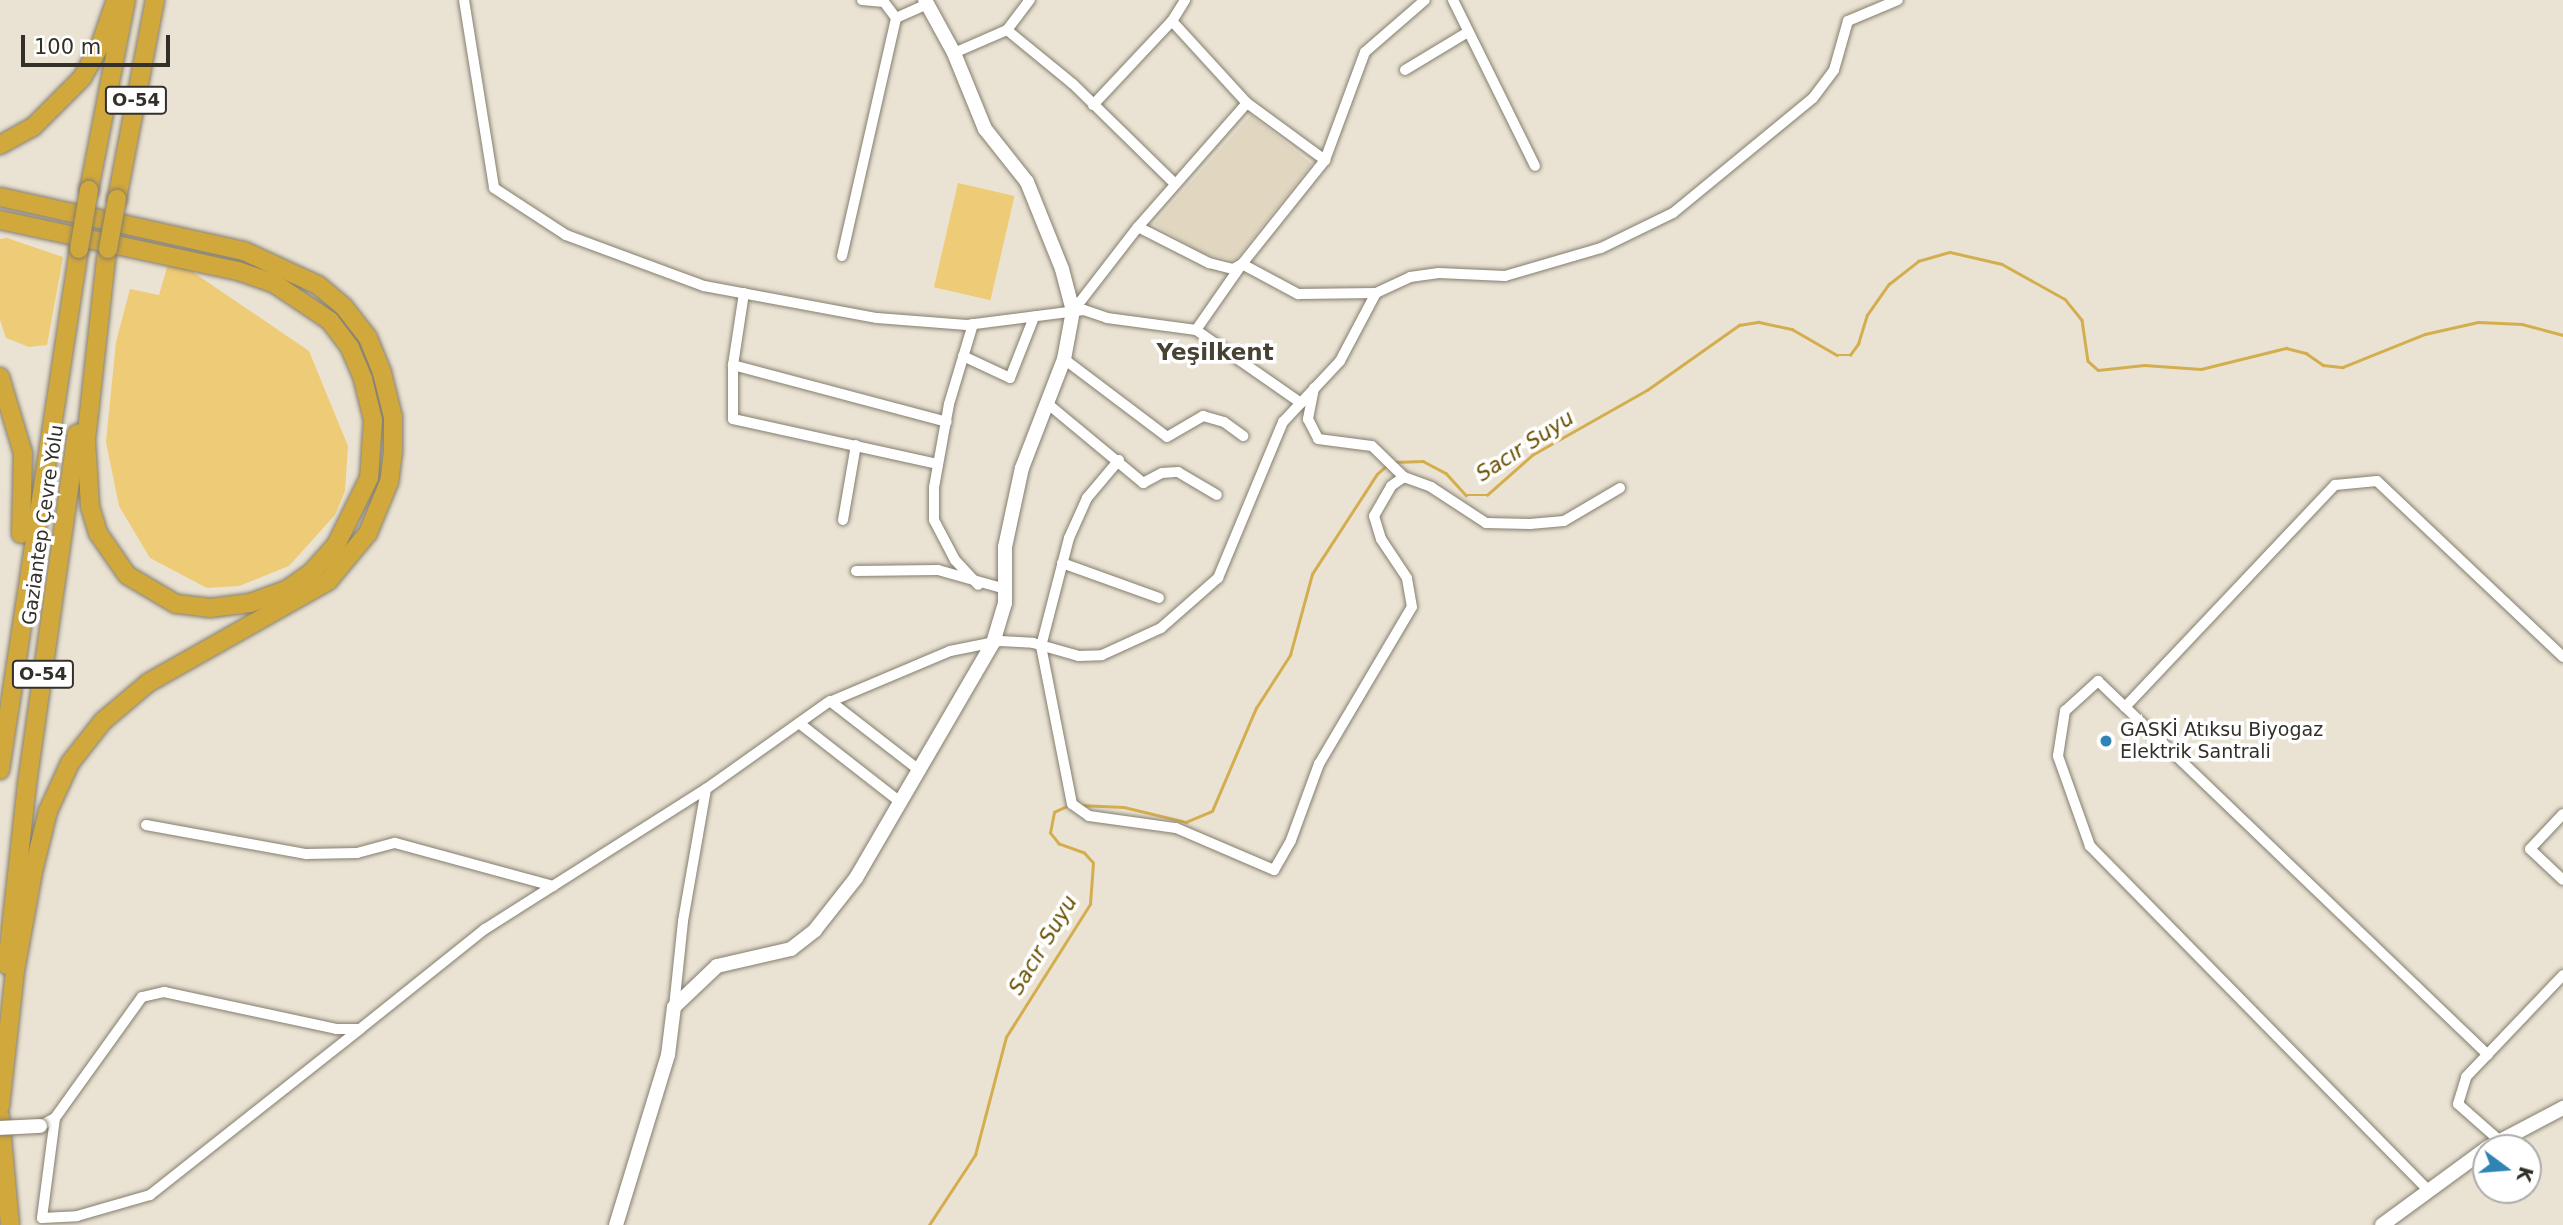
<!DOCTYPE html>
<html>
<head>
<meta charset="utf-8">
<style>
	body { margin:0 }
	#map { position:relative; width:2563px; height:1225px; overflow:hidden; background:#eae3d3; font-family:"DejaVu Sans",sans-serif }
	div>[style] { position:absolute }
	[style*='--x'] { left:calc(var(--x)*1px); top:calc(var(--y)*1px); width:calc(var(--w)*1px); rotate:calc(var(--a)*1deg) }
	.built>* { inset:0; background:#e1d7c0 }
	.green>* { inset:0; background:#eecb76; transform-origin:0 0 }
	.stream>* { height:2.5px; margin:-1.25px; padding:0 1.25px; transform-origin:1.25px; border-radius:1.25px; background:#d4ae4e }
	.roads { filter:drop-shadow(0 0 2px #847e6f) drop-shadow(0 0 2px #847e6f) }
	.street>* { height:10px; margin:-5px; padding:0 5px; transform-origin:5px; border-radius:5px; background:#fff }
	.secondary>* { height:14px; margin:-7px; padding:0 7px; transform-origin:7px; border-radius:7px; background:#fff }
	.highway>* { height:18px; margin:-9px; padding:0 9px; transform-origin:9px; border-radius:9px; background:#d1a83b }
	.bridges { filter:drop-shadow(0 0 2px #847e6f) drop-shadow(0 0 2px #847e6f) }
	.secondary-bridge>* { height:14px; margin:-7px; padding:0 7px; transform-origin:7px; border-radius:7px; background:#fff }
	.highway-bridge>* { height:18px; margin:-9px; padding:0 9px; transform-origin:9px; border-radius:9px; background:#d1a83b }
	.dots>* { width:19px; height:19px; translate:-50% -50%; box-sizing:border-box; border:4px solid #fff; border-radius:50% }
	span { translate:-50% -50%; white-space:nowrap; text-align:center; line-height:1.15; -webkit-text-stroke:7px #fff; paint-order:stroke }
	.shield-label span { padding:2px 5px; background:#fff; border:2px solid; border-radius:5px; -webkit-text-stroke-width:0 }
	.shield-label { font-size:18px; color:#33302a; font-weight:700 }
	.street-label { font-size:19px; color:#33302a }
	.poi-label { font-size:19px; color:#33302a }
	.left { translate:0 -50%; text-align:left }
	.water-label { font-size:21px; color:#695000; font-style:italic }
	.quarter-label { font-size:23px; color:#474234; font-weight:700 }
	.north { position:absolute; left:2472px; top:1134px; width:70px; height:70px; box-sizing:border-box; background:#fff; border:2px solid #adacaa; border-radius:50%; rotate:106deg; font-size:19px; font-weight:700; line-height:28px; text-align:center; color:#33302a }
	.north::after { content:''; display:block; margin:auto; width:24px; height:32px; background:#2f84b4; clip-path:polygon(50% 0,100% 100%,50% 72%,0 100%) }
	.scale { position:absolute; left:21px; top:35px; width:149px; height:32px; box-sizing:border-box; border:4px solid #33302a; border-top:0; padding-left:9px; font-size:21px; line-height:24px; white-space:nowrap; color:#33302a; -webkit-text-stroke:5px #fff; paint-order:stroke }
</style>
</head>
<body>
<div id="map">
	<div class="built">
		<i style="clip-path:polygon(1251px 115px,1312px 164px,1235px 260px,1203px 254px,1154px 224px)"></i>
	</div>
	<div class="green">
		<i style="left:958px;top:183px;width:58px;height:107px;rotate:13deg"></i>
		<i style="clip-path:polygon(7px 238px,63px 257px,47px 345px,29px 347px,6px 338px,0 320px,0 239px)"></i>
		<i style="clip-path:polygon(168px 264px,187px 268px,309px 351px,348px 446px,345px 491px,335px 515px,289px 566px,239px 586px,207px 588px,150px 558px,119px 506px,106px 442px,116px 342px,130px 289px,159px 295px)"></i>
	</div>
	<div class="stream">
		<i style="--x:1394;--y:462;--w:29;--a:-2"></i>
		<i style="--x:1423;--y:461;--w:26;--a:28"></i>
		<i style="--x:1446;--y:473;--w:30;--a:48"></i>
		<i style="--x:1466;--y:495;--w:21;--a:0"></i>
		<i style="--x:1487;--y:495;--w:60;--a:-41.6"></i>
		<i style="--x:1532;--y:455;--w:132;--a:-29.5"></i>
		<i style="--x:1647;--y:390;--w:113;--a:-35.2"></i>
		<i style="--x:1739;--y:325;--w:20;--a:-9"></i>
		<i style="--x:1759;--y:322;--w:34;--a:12"></i>
		<i style="--x:1792;--y:329;--w:52;--a:30"></i>
		<i style="--x:1837;--y:355;--w:13;--a:0"></i>
		<i style="--x:1850;--y:355;--w:14;--a:-54"></i>
		<i style="--x:1858;--y:344;--w:30;--a:-73"></i>
		<i style="--x:1867;--y:315;--w:38;--a:-55"></i>
		<i style="--x:1889;--y:284;--w:37;--a:-38"></i>
		<i style="--x:1918;--y:261;--w:33;--a:-16"></i>
		<i style="--x:1950;--y:252;--w:53;--a:13"></i>
		<i style="--x:2002;--y:264;--w:72;--a:29.1"></i>
		<i style="--x:2065;--y:299;--w:27;--a:51"></i>
		<i style="--x:2082;--y:320;--w:41;--a:81.7"></i>
		<i style="--x:2088;--y:361;--w:13;--a:42"></i>
		<i style="--x:2098;--y:370;--w:46;--a:-6.2"></i>
		<i style="--x:2144;--y:365;--w:57;--a:4"></i>
		<i style="--x:2201;--y:369;--w:88;--a:-13.9"></i>
		<i style="--x:2286;--y:348;--w:21;--a:14"></i>
		<i style="--x:2306;--y:353;--w:21;--a:35"></i>
		<i style="--x:2323;--y:365;--w:20;--a:6"></i>
		<i style="--x:2343;--y:367;--w:88;--a:-21.9"></i>
		<i style="--x:2425;--y:334;--w:54;--a:-12.8"></i>
		<i style="--x:2478;--y:322;--w:44;--a:2.6"></i>
		<i style="--x:2522;--y:324;--w:42;--a:15"></i>
		<i style="--x:1079;--y:805;--w:45;--a:2.5"></i>
		<i style="--x:1124;--y:807;--w:64;--a:13.6"></i>
		<i style="--x:1186;--y:822;--w:28;--a:-23"></i>
		<i style="--x:1212;--y:811;--w:112;--a:-66.9"></i>
		<i style="--x:1256;--y:708;--w:63;--a:-57.3"></i>
		<i style="--x:1290;--y:655;--w:84;--a:-74.8"></i>
		<i style="--x:1312;--y:574;--w:119;--a:-57"></i>
		<i style="--x:1377;--y:474;--w:15;--a:-42"></i>
		<i style="--x:929;--y:1225;--w:84;--a:-56.7"></i>
		<i style="--x:975;--y:1155;--w:122;--a:-75.3"></i>
		<i style="--x:1006;--y:1037;--w:157;--a:-57.7"></i>
		<i style="--x:1090;--y:904;--w:41;--a:-85.8"></i>
		<i style="--x:1093;--y:863;--w:13;--a:-132"></i>
		<i style="--x:1084;--y:853;--w:27;--a:-160"></i>
		<i style="--x:1059;--y:844;--w:14;--a:-129"></i>
		<i style="--x:1050;--y:833;--w:21;--a:-79"></i>
		<i style="--x:1054;--y:812;--w:17;--a:-25"></i>
	</div>
	<div class="roads">
		<div class="street">
			<i style="--x:464;--y:0;--w:190;--a:80.9"></i>
			<i style="--x:494;--y:188;--w:86;--a:33.1"></i>
			<i style="--x:566;--y:235;--w:147;--a:20.3"></i>
			<i style="--x:704;--y:286;--w:176;--a:10.5"></i>
			<i style="--x:877;--y:318;--w:90;--a:4.4"></i>
			<i style="--x:967;--y:325;--w:118;--a:-7.3"></i>
			<i style="--x:1084;--y:310;--w:24;--a:19"></i>
			<i style="--x:1107;--y:318;--w:90;--a:7.7"></i>
			<i style="--x:1196;--y:330;--w:128;--a:34.8"></i>
			<i style="--x:862;--y:0;--w:22;--a:5"></i>
			<i style="--x:884;--y:2;--w:20;--a:53"></i>
			<i style="--x:1453;--y:0;--w:185;--a:63.7"></i>
			<i style="--x:1172;--y:21;--w:111;--a:47.6"></i>
			<i style="--x:1247;--y:103;--w:97;--a:36.2"></i>
			<i style="--x:1007;--y:30;--w:85;--a:39.3"></i>
			<i style="--x:1073;--y:84;--w:141;--a:44.4"></i>
			<i style="--x:954;--y:53;--w:58;--a:-23.5"></i>
			<i style="--x:1007;--y:30;--w:38;--a:-53"></i>
			<i style="--x:1405;--y:70;--w:74;--a:-31.1"></i>
			<i style="--x:1093;--y:105;--w:115;--a:-46.8"></i>
			<i style="--x:1172;--y:21;--w:25;--a:-58"></i>
			<i style="--x:1138;--y:227;--w:80;--a:26.9"></i>
			<i style="--x:1209;--y:263;--w:25;--a:14"></i>
			<i style="--x:1233;--y:269;--w:10;--a:-29"></i>
			<i style="--x:1242;--y:264;--w:133;--a:-51.4"></i>
			<i style="--x:1325;--y:160;--w:115;--a:-69.7"></i>
			<i style="--x:1365;--y:52;--w:79;--a:-40.9"></i>
			<i style="--x:842;--y:256;--w:244;--a:-77.2"></i>
			<i style="--x:896;--y:18;--w:34;--a:-24"></i>
			<i style="--x:744;--y:293;--w:73;--a:98.7"></i>
			<i style="--x:733;--y:365;--w:54;--a:90"></i>
			<i style="--x:733;--y:419;--w:210;--a:12.4"></i>
			<i style="--x:1073;--y:311;--w:106;--a:-52.3"></i>
			<i style="--x:1138;--y:227;--w:165;--a:-48.7"></i>
			<i style="--x:973;--y:324;--w:84;--a:106.7"></i>
			<i style="--x:949;--y:404;--w:84;--a:100.2"></i>
			<i style="--x:934;--y:487;--w:33;--a:90"></i>
			<i style="--x:934;--y:520;--w:45;--a:62.3"></i>
			<i style="--x:955;--y:560;--w:34;--a:47"></i>
			<i style="--x:1196;--y:330;--w:80;--a:-55.1"></i>
			<i style="--x:1242;--y:264;--w:64;--a:28.2"></i>
			<i style="--x:1298;--y:294;--w:78;--a:-0.7"></i>
			<i style="--x:1376;--y:293;--w:38;--a:-25"></i>
			<i style="--x:1410;--y:277;--w:29;--a:-8"></i>
			<i style="--x:1439;--y:273;--w:66;--a:2.6"></i>
			<i style="--x:1505;--y:276;--w:100;--a:-16.3"></i>
			<i style="--x:1601;--y:248;--w:80;--a:-25.9"></i>
			<i style="--x:1673;--y:213;--w:181;--a:-39.4"></i>
			<i style="--x:1813;--y:98;--w:35;--a:-53"></i>
			<i style="--x:1834;--y:70;--w:51;--a:-74.1"></i>
			<i style="--x:1848;--y:21;--w:54;--a:-22.8"></i>
			<i style="--x:963;--y:356;--w:52;--a:25.1"></i>
			<i style="--x:1010;--y:378;--w:66;--a:-68.5"></i>
			<i style="--x:1064;--y:359;--w:129;--a:37.1"></i>
			<i style="--x:1167;--y:437;--w:42;--a:-30.3"></i>
			<i style="--x:1203;--y:416;--w:22;--a:16"></i>
			<i style="--x:1224;--y:422;--w:24;--a:36"></i>
			<i style="--x:733;--y:365;--w:221;--a:14.9"></i>
			<i style="--x:1314;--y:388;--w:32;--a:101"></i>
			<i style="--x:1308;--y:419;--w:22;--a:63"></i>
			<i style="--x:1318;--y:439;--w:54;--a:7.4"></i>
			<i style="--x:1372;--y:446;--w:45;--a:44.1"></i>
			<i style="--x:1048;--y:404;--w:124;--a:39.7"></i>
			<i style="--x:1143;--y:483;--w:21;--a:-28"></i>
			<i style="--x:1162;--y:473;--w:16;--a:-4"></i>
			<i style="--x:1178;--y:472;--w:45;--a:30.5"></i>
			<i style="--x:1119;--y:460;--w:50;--a:130.1"></i>
			<i style="--x:1087;--y:498;--w:44;--a:114.2"></i>
			<i style="--x:1069;--y:538;--w:112;--a:104.5"></i>
			<i style="--x:1041;--y:646;--w:161;--a:78.9"></i>
			<i style="--x:1072;--y:804;--w:21;--a:35"></i>
			<i style="--x:1089;--y:816;--w:88;--a:7.9"></i>
			<i style="--x:1176;--y:828;--w:107;--a:23.2"></i>
			<i style="--x:1274;--y:870;--w:34;--a:-60"></i>
			<i style="--x:1291;--y:840;--w:81;--a:-69.8"></i>
			<i style="--x:1319;--y:764;--w:182;--a:-59.4"></i>
			<i style="--x:1412;--y:607;--w:29;--a:-100"></i>
			<i style="--x:1407;--y:578;--w:47;--a:-123.7"></i>
			<i style="--x:1381;--y:539;--w:24;--a:-107"></i>
			<i style="--x:1374;--y:516;--w:34;--a:-60"></i>
			<i style="--x:1391;--y:486;--w:16;--a:-35"></i>
			<i style="--x:1404;--y:477;--w:29;--a:20"></i>
			<i style="--x:1431;--y:487;--w:66;--a:33.2"></i>
			<i style="--x:1486;--y:523;--w:44;--a:1.3"></i>
			<i style="--x:1530;--y:524;--w:34;--a:-5"></i>
			<i style="--x:1564;--y:521;--w:65;--a:-30.5"></i>
			<i style="--x:843;--y:520;--w:76;--a:-80.2"></i>
			<i style="--x:1062;--y:563;--w:103;--a:19.8"></i>
			<i style="--x:856;--y:571;--w:82;--a:-0.7"></i>
			<i style="--x:938;--y:570;--w:70;--a:15.8"></i>
			<i style="--x:830;--y:701;--w:113;--a:37.8"></i>
			<i style="--x:2125;--y:707;--w:306;--a:-46.6"></i>
			<i style="--x:2335;--y:485;--w:42;--a:-5.4"></i>
			<i style="--x:2377;--y:481;--w:256;--a:43.4"></i>
			<i style="--x:799;--y:723;--w:128;--a:38"></i>
			<i style="--x:2563;--y:814;--w:48;--a:133.3"></i>
			<i style="--x:2530;--y:849;--w:45;--a:43.2"></i>
			<i style="--x:146;--y:825;--w:163;--a:10.3"></i>
			<i style="--x:306;--y:854;--w:51;--a:-1.1"></i>
			<i style="--x:357;--y:853;--w:39;--a:-15"></i>
			<i style="--x:395;--y:843;--w:164;--a:15.2"></i>
			<i style="--x:674;--y:1007;--w:86;--a:-84"></i>
			<i style="--x:683;--y:921;--w:134;--a:-80.1"></i>
			<i style="--x:706;--y:789;--w:148;--a:-35.4"></i>
			<i style="--x:827;--y:703;--w:134;--a:-22.9"></i>
			<i style="--x:950;--y:651;--w:51;--a:-11.3"></i>
			<i style="--x:1000;--y:641;--w:33;--a:3"></i>
			<i style="--x:1033;--y:643;--w:48;--a:15.8"></i>
			<i style="--x:1079;--y:656;--w:23;--a:-2"></i>
			<i style="--x:1102;--y:655;--w:65;--a:-24.6"></i>
			<i style="--x:1161;--y:628;--w:76;--a:-41.3"></i>
			<i style="--x:1218;--y:578;--w:169;--a:-67.4"></i>
			<i style="--x:1283;--y:422;--w:83;--a:-46.9"></i>
			<i style="--x:1340;--y:361;--w:77;--a:-62.1"></i>
			<i style="--x:55;--y:1118;--w:101;--a:97.4"></i>
			<i style="--x:42;--y:1218;--w:35;--a:-3"></i>
			<i style="--x:77;--y:1216;--w:76;--a:-16"></i>
			<i style="--x:150;--y:1195;--w:266;--a:-38.3"></i>
			<i style="--x:40;--y:1126;--w:17;--a:-28"></i>
			<i style="--x:55;--y:1118;--w:149;--a:-54.3"></i>
			<i style="--x:142;--y:997;--w:23;--a:-13"></i>
			<i style="--x:164;--y:992;--w:176;--a:12.1"></i>
			<i style="--x:336;--y:1029;--w:24;--a:0"></i>
			<i style="--x:360;--y:1029;--w:160;--a:-38.7"></i>
			<i style="--x:485;--y:929;--w:262;--a:-32.4"></i>
			<i style="--x:2500;--y:1141;--w:56;--a:-138.6"></i>
			<i style="--x:2458;--y:1104;--w:28;--a:-73"></i>
			<i style="--x:2466;--y:1077;--w:141;--a:-46.4"></i>
			<i style="--x:2427;--y:1189;--w:481;--a:-134.5"></i>
			<i style="--x:2090;--y:846;--w:96;--a:-109.6"></i>
			<i style="--x:2058;--y:756;--w:46;--a:-81.2"></i>
			<i style="--x:2065;--y:711;--w:45;--a:-42.3"></i>
			<i style="--x:2098;--y:681;--w:540;--a:43.8"></i>
		</div>
		<div class="secondary">
			<i style="--x:2487;--y:1148;--w:86;--a:-27.8"></i>
			<i style="--x:616;--y:1225;--w:178;--a:-73"></i>
			<i style="--x:668;--y:1055;--w:48;--a:-82.9"></i>
			<i style="--x:674;--y:1007;--w:59;--a:-43.6"></i>
			<i style="--x:717;--y:966;--w:76;--a:-12.9"></i>
			<i style="--x:791;--y:949;--w:31;--a:-38"></i>
			<i style="--x:815;--y:930;--w:66;--a:-51.7"></i>
			<i style="--x:856;--y:878;--w:272;--a:-59.8"></i>
			<i style="--x:993;--y:643;--w:42;--a:-73.3"></i>
			<i style="--x:1005;--y:603;--w:56;--a:-90"></i>
			<i style="--x:1005;--y:547;--w:81;--a:-77.9"></i>
			<i style="--x:1022;--y:468;--w:117;--a:-68.9"></i>
			<i style="--x:1064;--y:359;--w:49;--a:-79.4"></i>
			<i style="--x:1073;--y:311;--w:43;--a:-104.7"></i>
			<i style="--x:1062;--y:269;--w:94;--a:-111.9"></i>
			<i style="--x:1027;--y:182;--w:68;--a:-128.4"></i>
			<i style="--x:985;--y:129;--w:82;--a:-112.2"></i>
			<i style="--x:954;--y:53;--w:60;--a:-118.7"></i>
			<i style="--x:2382;--y:1225;--w:129;--a:-36.2"></i>
		</div>
		<div class="highway">
			<i style="--x:0;--y:145;--w:38;--a:-29"></i>
			<i style="--x:33;--y:127;--w:69;--a:-45"></i>
			<i style="--x:82;--y:78;--w:37;--a:-61"></i>
			<i style="--x:100;--y:46;--w:49;--a:-70.8"></i>
			<i style="--x:89;--y:190;--w:194;--a:-79"></i>
			<i style="--x:0;--y:197;--w:250;--a:12.5"></i>
			<i style="--x:244;--y:251;--w:81;--a:24.7"></i>
			<i style="--x:318;--y:285;--w:34;--a:40"></i>
			<i style="--x:344;--y:307;--w:39;--a:52"></i>
			<i style="--x:368;--y:338;--w:38;--a:68"></i>
			<i style="--x:382;--y:373;--w:45;--a:76"></i>
			<i style="--x:393;--y:417;--w:34;--a:90"></i>
			<i style="--x:393;--y:451;--w:31;--a:97"></i>
			<i style="--x:389;--y:482;--w:55;--a:112.4"></i>
			<i style="--x:368;--y:533;--w:62;--a:129.8"></i>
			<i style="--x:328;--y:581;--w:207;--a:150.5"></i>
			<i style="--x:148;--y:683;--w:59;--a:139.8"></i>
			<i style="--x:103;--y:721;--w:53;--a:128.2"></i>
			<i style="--x:70;--y:763;--w:53;--a:114.6"></i>
			<i style="--x:48;--y:811;--w:63;--a:103.8"></i>
			<i style="--x:33;--y:872;--w:101;--a:100.3"></i>
			<i style="--x:15;--y:971;--w:136;--a:96.3"></i>
			<i style="--x:117;--y:199;--w:203;--a:-79.2"></i>
			<i style="--x:0;--y:220;--w:243;--a:12.1"></i>
			<i style="--x:238;--y:271;--w:39;--a:19"></i>
			<i style="--x:275;--y:284;--w:66;--a:33.9"></i>
			<i style="--x:330;--y:321;--w:34;--a:53"></i>
			<i style="--x:350;--y:348;--w:34;--a:67"></i>
			<i style="--x:363;--y:379;--w:42;--a:76.3"></i>
			<i style="--x:373;--y:420;--w:58;--a:93.9"></i>
			<i style="--x:369;--y:478;--w:75;--a:116.2"></i>
			<i style="--x:336;--y:545;--w:36;--a:132"></i>
			<i style="--x:312;--y:572;--w:32;--a:145"></i>
			<i style="--x:286;--y:590;--w:38;--a:160"></i>
			<i style="--x:250;--y:603;--w:40;--a:172.9"></i>
			<i style="--x:210;--y:608;--w:34;--a:-173"></i>
			<i style="--x:176;--y:604;--w:57;--a:-149.4"></i>
			<i style="--x:127;--y:575;--w:51;--a:-124.6"></i>
			<i style="--x:98;--y:533;--w:28;--a:-107"></i>
			<i style="--x:90;--y:506;--w:66;--a:-93.5"></i>
			<i style="--x:86;--y:440;--w:183;--a:-83.7"></i>
			<i style="--x:0;--y:377;--w:79;--a:73.2"></i>
			<i style="--x:23;--y:453;--w:81;--a:91.4"></i>
			<i style="--x:0;--y:770;--w:527;--a:-81.38"></i>
			<i style="--x:7;--y:965;--w:182;--a:-83.7"></i>
			<i style="--x:27;--y:784;--w:354;--a:-81.9"></i>
			<i style="--x:0;--y:1117;--w:108;--a:84.7"></i>
		</div>
	</div>
	<div class="bridges">
		<div class="secondary-bridge">
			<i style="--x:0;--y:1128;--w:40;--a:-2.9"></i>
		</div>
		<div class="highway-bridge">
			<i style="--x:79;--y:249;--w:60;--a:-80.4"></i>
			<i style="--x:108;--y:249;--w:51;--a:-79.8"></i>
		</div>
	</div>
	<div class="dots">
		<i style="left:2106px;top:741px;background:#2f84b4"></i>
	</div>
	<div class="shield-label">
		<span style="left:136px;top:100px">O-54</span>
		<span style="left:43px;top:674px">O-54</span>
	</div>
	<div class="street-label">
		<span style="left:43px;top:525px;rotate:-82deg">Gaziantep Çevre Yolu</span>
	</div>
	<div class="poi-label">
		<span class="left" style="left:2120px;top:741px">GASKİ Atıksu Biyogaz<br>Elektrik Santrali</span>
	</div>
	<div class="water-label">
		<span style="left:1525px;top:446px;rotate:-33deg">Sacır Suyu</span>
		<span style="left:1043px;top:945px;rotate:-59deg">Sacır Suyu</span>
	</div>
	<div class="quarter-label">
		<span style="left:1215px;top:352px">Yeşilkent</span>
	</div>
	<div class="north">K</div>
	<div class="scale">100 m</div>
</div>
</body>
</html>
